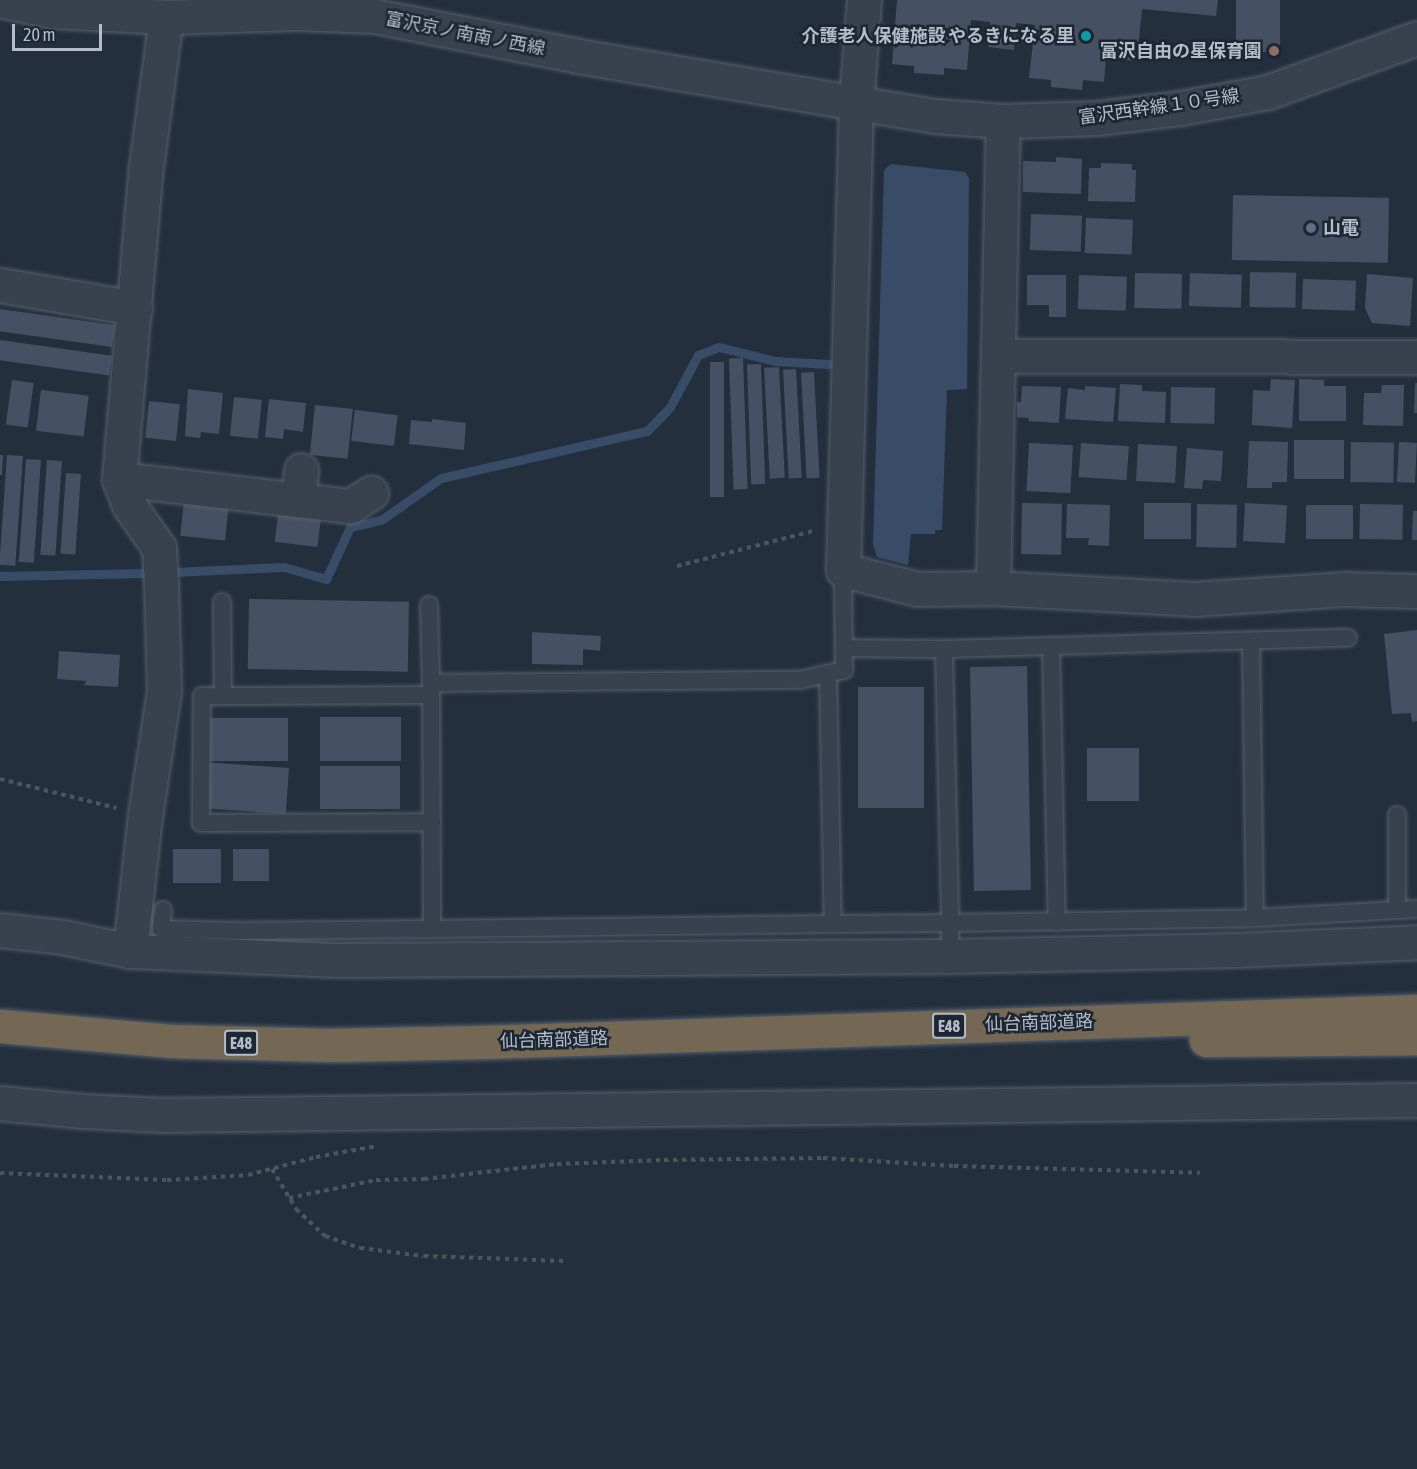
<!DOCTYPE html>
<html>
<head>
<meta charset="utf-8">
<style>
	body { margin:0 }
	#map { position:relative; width:1417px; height:1469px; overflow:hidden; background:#242f3e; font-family:"Asap Condensed","Noto Sans JP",sans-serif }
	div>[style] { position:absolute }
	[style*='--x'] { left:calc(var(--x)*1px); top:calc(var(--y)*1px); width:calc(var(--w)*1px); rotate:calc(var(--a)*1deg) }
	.water>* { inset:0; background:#394c67 }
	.stream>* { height:9px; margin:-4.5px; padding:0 4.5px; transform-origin:4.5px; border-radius:4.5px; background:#394c67 }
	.building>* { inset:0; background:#455162; transform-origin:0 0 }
	.path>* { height:4px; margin-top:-2px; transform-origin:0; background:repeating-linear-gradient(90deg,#44595c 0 4.5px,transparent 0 9px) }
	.roads { filter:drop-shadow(0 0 2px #565f6c) drop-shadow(0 0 2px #565f6c) }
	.service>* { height:16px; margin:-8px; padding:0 8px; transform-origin:8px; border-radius:8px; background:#38414e }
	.minor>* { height:33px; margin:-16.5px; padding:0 16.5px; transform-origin:16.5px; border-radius:16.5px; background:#38414e }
	.tertiary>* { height:33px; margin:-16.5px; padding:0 16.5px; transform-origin:16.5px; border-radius:16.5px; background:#38414e }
	.motorway>* { height:33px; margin:-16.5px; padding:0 16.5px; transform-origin:16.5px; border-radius:16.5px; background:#746855 }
	.dots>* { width:16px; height:16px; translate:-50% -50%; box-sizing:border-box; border:3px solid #1d2633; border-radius:50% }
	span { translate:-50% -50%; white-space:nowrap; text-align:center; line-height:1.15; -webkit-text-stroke:5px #1d2633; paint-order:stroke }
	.shield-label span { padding:2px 4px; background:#1d2633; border:2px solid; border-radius:4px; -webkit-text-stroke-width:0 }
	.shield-label { font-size:16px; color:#b4bcc9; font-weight:700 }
	.street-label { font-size:18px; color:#b4bcc9 }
	.poi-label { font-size:18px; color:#b4bcc9; font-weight:700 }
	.right { translate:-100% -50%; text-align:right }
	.left { translate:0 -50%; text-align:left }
	.scale { position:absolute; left:12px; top:24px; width:90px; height:27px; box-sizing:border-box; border:3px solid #b4bcc9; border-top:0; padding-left:8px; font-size:18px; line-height:21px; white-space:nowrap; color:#b4bcc9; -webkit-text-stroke:4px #1d2633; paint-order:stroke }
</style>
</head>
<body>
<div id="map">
	<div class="water">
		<i style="clip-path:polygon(891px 164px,965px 172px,969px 178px,967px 389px,947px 390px,942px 530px,935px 530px,935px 534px,911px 534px,908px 565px,877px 557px,873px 544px,884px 170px)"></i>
	</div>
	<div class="stream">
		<i style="--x:173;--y:572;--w:111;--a:-2.6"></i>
		<i style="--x:284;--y:567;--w:44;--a:15.9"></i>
		<i style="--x:326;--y:579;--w:57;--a:-65.2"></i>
		<i style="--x:350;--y:527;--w:32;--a:-13"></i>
		<i style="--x:381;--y:520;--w:73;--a:-35"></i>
		<i style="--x:441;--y:478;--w:211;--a:-12.9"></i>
		<i style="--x:647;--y:431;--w:33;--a:-46"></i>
		<i style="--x:670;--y:407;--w:59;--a:-61.7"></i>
		<i style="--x:698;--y:355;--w:22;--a:-21"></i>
		<i style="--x:719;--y:347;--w:58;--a:14"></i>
		<i style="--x:775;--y:361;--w:55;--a:3.1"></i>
		<i style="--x:0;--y:576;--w:148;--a:-1.2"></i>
	</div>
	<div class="building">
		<i style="clip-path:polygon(897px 0,1218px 0,1216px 16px,1142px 9px,1137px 61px,1106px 58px,1104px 82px,1083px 80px,1082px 90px,1051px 87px,1051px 80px,1029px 78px,1035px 25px,1016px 23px,1014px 50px,988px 47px,990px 22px,971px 20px,967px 70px,944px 68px,944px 75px,914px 73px,914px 66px,892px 64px)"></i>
		<i style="left:1236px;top:0;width:44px;height:52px"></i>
		<i style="clip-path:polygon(1056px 157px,1082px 159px,1081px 194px,1023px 192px,1023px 161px,1056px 162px)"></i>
		<i style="clip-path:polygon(1101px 163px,1132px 164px,1132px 170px,1136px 170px,1135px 202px,1088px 201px,1089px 168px,1101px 168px)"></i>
		<i style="left:1233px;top:195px;width:156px;height:65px;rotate:1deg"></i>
		<i style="left:1031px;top:214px;width:51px;height:36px;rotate:2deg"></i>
		<i style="left:1086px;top:218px;width:47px;height:35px;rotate:2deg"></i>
		<i style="left:1250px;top:272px;width:46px;height:35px;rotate:1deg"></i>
		<i style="left:1135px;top:273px;width:47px;height:35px;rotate:1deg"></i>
		<i style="left:1190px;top:273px;width:52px;height:33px;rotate:2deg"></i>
		<i style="clip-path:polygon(1367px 274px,1413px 278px,1410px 326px,1372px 323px,1365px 308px)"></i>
		<i style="clip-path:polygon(1027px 275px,1066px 275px,1066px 317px,1049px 317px,1049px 305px,1027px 305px)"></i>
		<i style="left:1079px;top:275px;width:48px;height:34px;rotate:2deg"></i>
		<i style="left:1303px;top:279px;width:53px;height:30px;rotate:2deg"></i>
		<i style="left:0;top:309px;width:116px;height:22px;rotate:8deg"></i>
		<i style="left:0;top:340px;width:113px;height:20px;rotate:8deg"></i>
		<i style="left:743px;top:358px;width:131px;height:14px;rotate:88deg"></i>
		<i style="left:710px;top:362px;width:14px;height:135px"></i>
		<i style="left:761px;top:364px;width:120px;height:14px;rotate:88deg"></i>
		<i style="left:779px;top:367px;width:111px;height:15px;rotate:87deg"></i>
		<i style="left:796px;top:369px;width:109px;height:13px;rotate:87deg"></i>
		<i style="left:814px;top:372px;width:106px;height:13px;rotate:87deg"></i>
		<i style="clip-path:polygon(1271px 379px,1295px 380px,1292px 428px,1252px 425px,1253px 390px,1270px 391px)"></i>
		<i style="clip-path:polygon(1299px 379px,1324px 380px,1324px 386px,1346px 386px,1346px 421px,1299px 421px)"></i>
		<i style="left:12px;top:380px;width:22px;height:45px;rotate:8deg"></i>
		<i style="clip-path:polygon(1415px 383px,1417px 383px,1417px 413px,1414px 413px)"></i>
		<i style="clip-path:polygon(1120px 384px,1142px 385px,1142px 391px,1166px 392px,1165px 423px,1118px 421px)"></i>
		<i style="clip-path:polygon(1382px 385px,1404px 385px,1403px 426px,1363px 425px,1364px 393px,1381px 393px)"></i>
		<i style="clip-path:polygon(1022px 386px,1061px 387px,1059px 423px,1028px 421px,1029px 418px,1017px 417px,1017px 402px,1021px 402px)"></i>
		<i style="clip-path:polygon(1085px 386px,1116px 388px,1113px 422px,1065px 419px,1068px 388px,1085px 390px)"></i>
		<i style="left:1171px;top:387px;width:44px;height:36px;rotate:1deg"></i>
		<i style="clip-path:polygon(188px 389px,223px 393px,219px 434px,201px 432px,200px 438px,185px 436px)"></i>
		<i style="left:41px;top:390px;width:48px;height:41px;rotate:7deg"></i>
		<i style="left:234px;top:397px;width:28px;height:39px;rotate:6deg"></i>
		<i style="clip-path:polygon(269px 399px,306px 403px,303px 432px,284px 429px,283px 439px,265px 437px)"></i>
		<i style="left:149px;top:401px;width:31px;height:37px;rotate:6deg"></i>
		<i style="left:315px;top:405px;width:38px;height:50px;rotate:6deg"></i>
		<i style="left:355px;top:410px;width:43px;height:31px;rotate:7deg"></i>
		<i style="clip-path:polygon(432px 419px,466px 423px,464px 450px,409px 444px,411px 420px,432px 422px)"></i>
		<i style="left:1294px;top:440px;width:50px;height:39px"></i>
		<i style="clip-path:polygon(1249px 441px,1288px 442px,1287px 482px,1272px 482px,1272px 488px,1247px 488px)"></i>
		<i style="left:1351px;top:442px;width:43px;height:40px;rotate:1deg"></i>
		<i style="left:1399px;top:442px;width:18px;height:40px;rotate:3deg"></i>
		<i style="left:1029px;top:443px;width:44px;height:48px;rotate:3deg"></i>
		<i style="left:1081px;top:443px;width:48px;height:34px;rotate:4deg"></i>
		<i style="left:1138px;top:444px;width:39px;height:37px;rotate:3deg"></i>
		<i style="clip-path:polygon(1187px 448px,1223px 451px,1221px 481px,1203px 480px,1202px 489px,1184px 488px)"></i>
		<i style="clip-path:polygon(0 455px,3px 455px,2px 475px,0 475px)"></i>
		<i style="left:7px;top:455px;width:16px;height:110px;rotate:4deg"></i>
		<i style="left:26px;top:459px;width:15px;height:103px;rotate:4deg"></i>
		<i style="left:47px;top:460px;width:15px;height:95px;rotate:4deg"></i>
		<i style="left:66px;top:473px;width:15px;height:81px;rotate:4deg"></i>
		<i style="left:184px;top:500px;width:45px;height:36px;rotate:6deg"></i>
		<i style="left:1022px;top:503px;width:40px;height:51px;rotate:1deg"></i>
		<i style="left:1144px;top:503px;width:47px;height:36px"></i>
		<i style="left:1245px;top:503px;width:42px;height:38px;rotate:3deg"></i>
		<i style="clip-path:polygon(1067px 504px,1110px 505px,1109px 546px,1088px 545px,1089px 538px,1066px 538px)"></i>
		<i style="left:1197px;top:504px;width:40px;height:43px;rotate:1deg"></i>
		<i style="left:1360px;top:504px;width:43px;height:35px;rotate:1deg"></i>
		<i style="left:1306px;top:505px;width:47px;height:34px"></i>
		<i style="clip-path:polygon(1413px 511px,1417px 511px,1417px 540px,1412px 540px)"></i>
		<i style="left:278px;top:515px;width:43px;height:27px;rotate:7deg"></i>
		<i style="left:249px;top:599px;width:160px;height:70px;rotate:1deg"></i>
		<i style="clip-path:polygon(1417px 630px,1417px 721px,1412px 722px,1411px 713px,1392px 714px,1384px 634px)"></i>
		<i style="clip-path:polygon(532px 632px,601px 636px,600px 651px,583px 649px,583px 665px,532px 664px)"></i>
		<i style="clip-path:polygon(59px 651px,120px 655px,118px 687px,84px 685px,86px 681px,57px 679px)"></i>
		<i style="left:1027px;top:666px;width:224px;height:57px;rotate:89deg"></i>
		<i style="left:924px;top:687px;width:121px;height:66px;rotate:90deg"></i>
		<i style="left:320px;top:717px;width:81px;height:44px"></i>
		<i style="left:208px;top:718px;width:80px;height:43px"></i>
		<i style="left:1087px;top:748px;width:52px;height:53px"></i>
		<i style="left:320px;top:766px;width:80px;height:43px"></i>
		<i style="left:289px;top:768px;width:46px;height:80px;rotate:94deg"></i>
		<i style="left:173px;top:849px;width:48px;height:34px"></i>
		<i style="left:269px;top:849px;width:32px;height:36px;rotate:90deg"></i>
	</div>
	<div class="path">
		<i style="--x:677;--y:566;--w:140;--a:-14.4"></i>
		<i style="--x:0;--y:779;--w:120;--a:14"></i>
		<i style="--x:272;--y:1169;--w:47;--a:59"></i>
		<i style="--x:296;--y:1209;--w:40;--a:43"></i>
		<i style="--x:325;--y:1236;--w:37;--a:19"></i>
		<i style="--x:360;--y:1248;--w:64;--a:7.1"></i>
		<i style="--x:424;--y:1256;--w:141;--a:2"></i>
		<i style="--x:0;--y:1173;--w:167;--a:2.4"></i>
		<i style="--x:167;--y:1180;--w:81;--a:-3.5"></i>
		<i style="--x:248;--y:1175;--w:70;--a:-14.8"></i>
		<i style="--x:316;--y:1157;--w:62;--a:-10.2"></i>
		<i style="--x:289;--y:1198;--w:89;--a:-11.7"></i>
		<i style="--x:376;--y:1180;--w:48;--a:-1.2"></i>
		<i style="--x:424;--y:1179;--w:134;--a:-6.4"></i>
		<i style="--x:557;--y:1164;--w:107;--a:-2.1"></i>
		<i style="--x:664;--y:1160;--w:159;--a:-0.7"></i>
		<i style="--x:823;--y:1158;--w:131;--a:3.5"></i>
		<i style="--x:954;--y:1166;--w:246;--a:1.6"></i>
	</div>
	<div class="roads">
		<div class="service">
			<i style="--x:222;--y:602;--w:94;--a:89.4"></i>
			<i style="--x:429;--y:605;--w:78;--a:88.5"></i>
			<i style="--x:1251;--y:641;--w:277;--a:89.2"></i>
			<i style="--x:1051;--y:646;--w:276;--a:88.8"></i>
			<i style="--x:844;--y:648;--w:100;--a:0.6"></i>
			<i style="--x:944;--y:649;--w:274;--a:88.7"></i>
			<i style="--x:950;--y:923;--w:305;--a:-0.9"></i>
			<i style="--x:1255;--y:918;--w:162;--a:-3.2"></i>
			<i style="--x:944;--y:649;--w:404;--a:-1.6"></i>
			<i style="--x:828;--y:674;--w:250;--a:88.9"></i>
			<i style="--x:833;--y:924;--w:117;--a:-0.5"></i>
			<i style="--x:950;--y:923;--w:33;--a:90"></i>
			<i style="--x:431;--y:695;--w:229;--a:179.7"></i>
			<i style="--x:202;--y:696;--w:127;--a:90.5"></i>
			<i style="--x:201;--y:823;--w:231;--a:-0.2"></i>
			<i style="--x:1397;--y:815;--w:95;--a:90"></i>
			<i style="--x:163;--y:910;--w:19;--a:96"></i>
			<i style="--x:161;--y:929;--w:79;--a:1.5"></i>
			<i style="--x:240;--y:931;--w:192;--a:-0.6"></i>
			<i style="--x:432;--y:929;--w:246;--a:-90.2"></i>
			<i style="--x:431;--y:683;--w:369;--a:-0.5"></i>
			<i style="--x:800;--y:680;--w:45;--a:-12.8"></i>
			<i style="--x:844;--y:670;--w:100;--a:-90.6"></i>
			<i style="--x:432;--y:929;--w:401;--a:-0.7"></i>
		</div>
		<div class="minor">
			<i style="--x:864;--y:0;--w:103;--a:94.4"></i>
			<i style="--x:856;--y:103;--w:467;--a:91.6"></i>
			<i style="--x:843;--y:570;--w:77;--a:14.2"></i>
			<i style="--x:918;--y:589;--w:75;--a:-0.8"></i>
			<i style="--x:993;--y:588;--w:201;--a:3.1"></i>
			<i style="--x:1194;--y:599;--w:150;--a:-3.8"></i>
			<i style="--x:1344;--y:589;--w:73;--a:1.6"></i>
			<i style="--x:0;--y:285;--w:137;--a:9.7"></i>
			<i style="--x:999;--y:356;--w:418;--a:0.1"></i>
			<i style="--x:119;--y:479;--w:233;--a:6.7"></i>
			<i style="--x:350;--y:506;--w:25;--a:-32"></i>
			<i style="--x:298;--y:500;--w:30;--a:-84"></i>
			<i style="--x:993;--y:588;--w:467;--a:-88.8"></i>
			<i style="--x:0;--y:930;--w:63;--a:6.3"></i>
			<i style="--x:63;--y:937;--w:68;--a:11.8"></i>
			<i style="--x:130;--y:951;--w:209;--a:2.5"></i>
			<i style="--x:339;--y:960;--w:607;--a:-0.38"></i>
			<i style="--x:946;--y:956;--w:291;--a:-1.2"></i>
			<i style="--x:1237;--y:950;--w:180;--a:-2.5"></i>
			<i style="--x:130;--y:951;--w:136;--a:-83.7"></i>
			<i style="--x:145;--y:816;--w:126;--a:-81.4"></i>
			<i style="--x:164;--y:691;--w:106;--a:-91.6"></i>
			<i style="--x:161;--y:585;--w:37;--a:-93"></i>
			<i style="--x:159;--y:548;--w:52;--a:-124.9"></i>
			<i style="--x:129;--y:505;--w:28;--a:-111"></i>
			<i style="--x:119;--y:479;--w:313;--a:-85.1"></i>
			<i style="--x:146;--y:167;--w:151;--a:-82.4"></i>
			<i style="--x:0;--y:1103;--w:83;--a:5.5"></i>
			<i style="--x:83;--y:1111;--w:79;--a:2.9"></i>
			<i style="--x:162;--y:1115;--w:1255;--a:-0.68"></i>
		</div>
		<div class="tertiary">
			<i style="--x:0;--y:0;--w:53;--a:11.9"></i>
			<i style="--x:52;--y:11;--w:114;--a:3"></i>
			<i style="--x:166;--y:17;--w:132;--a:-1.7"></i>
			<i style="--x:298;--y:13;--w:77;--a:2.2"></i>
			<i style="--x:375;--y:16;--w:207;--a:11.1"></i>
			<i style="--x:578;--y:56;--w:282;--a:9.6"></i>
			<i style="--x:856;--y:103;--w:80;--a:9.3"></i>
			<i style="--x:935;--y:116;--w:68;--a:4.2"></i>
			<i style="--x:1003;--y:121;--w:94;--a:-1.8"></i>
			<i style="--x:1097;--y:118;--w:84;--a:-6.9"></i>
			<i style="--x:1180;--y:108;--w:89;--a:-10.3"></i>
			<i style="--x:1268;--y:92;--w:158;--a:-19.9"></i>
		</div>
		<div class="motorway">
			<i style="--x:0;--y:1026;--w:171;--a:5"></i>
			<i style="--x:170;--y:1041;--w:161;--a:1.4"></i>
			<i style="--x:331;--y:1045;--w:151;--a:-1.1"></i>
			<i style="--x:482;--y:1042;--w:936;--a:-1.9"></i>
			<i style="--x:1206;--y:1040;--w:211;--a:-0.5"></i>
		</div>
	</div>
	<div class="dots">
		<i style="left:1086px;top:36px;background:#0f9aa8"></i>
		<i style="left:1274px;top:51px;background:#8d6e63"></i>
		<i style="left:1311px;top:228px;background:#5c6f8a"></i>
	</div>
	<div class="shield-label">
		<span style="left:949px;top:1026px">E48</span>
		<span style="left:241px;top:1043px">E48</span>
	</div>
	<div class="street-label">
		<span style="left:465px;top:34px;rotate:11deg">富沢京ノ南南ノ西線</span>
		<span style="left:1159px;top:107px;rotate:-8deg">富沢西幹線１０号線</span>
		<span style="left:1039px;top:1023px;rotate:-2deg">仙台南部道路</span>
		<span style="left:554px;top:1040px;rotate:-2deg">仙台南部道路</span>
	</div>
	<div class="poi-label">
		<span class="right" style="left:1074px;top:36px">介護老人保健施設 やるきになる里</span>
		<span class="right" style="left:1262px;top:51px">富沢自由の星保育園</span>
		<span class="left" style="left:1323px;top:228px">山電</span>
	</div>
	<div class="scale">20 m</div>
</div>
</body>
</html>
